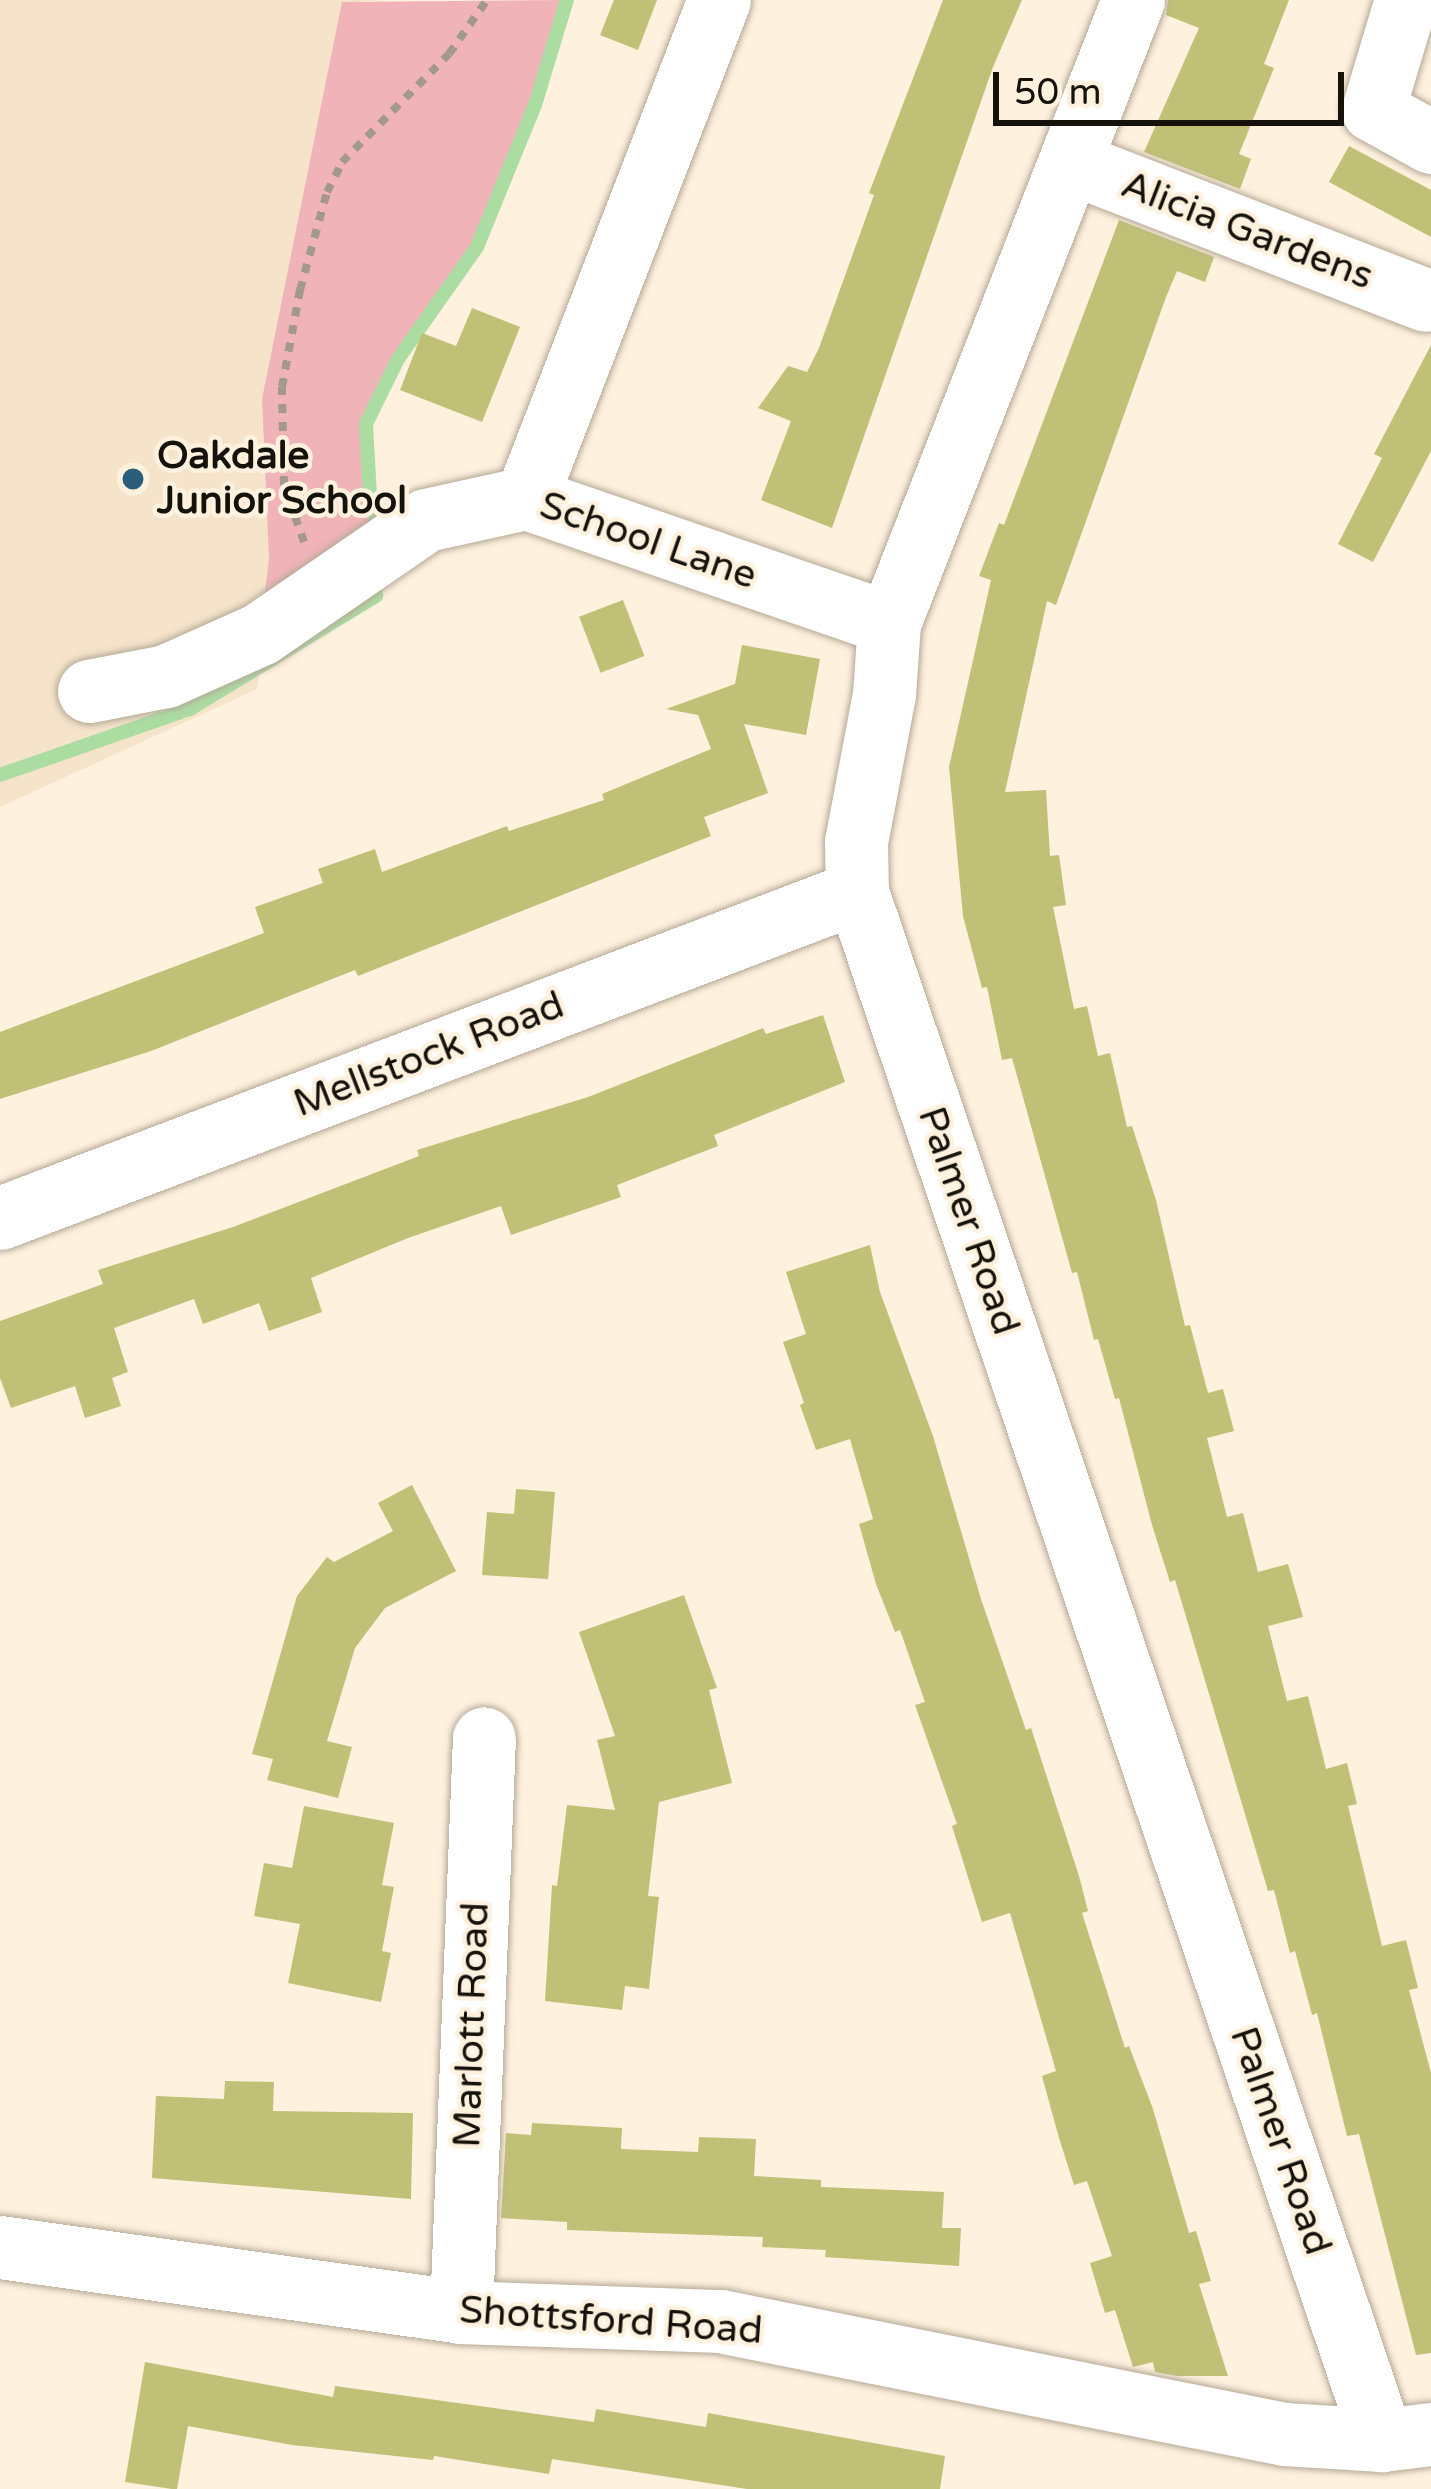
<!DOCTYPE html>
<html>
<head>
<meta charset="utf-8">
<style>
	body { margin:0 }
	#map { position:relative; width:1431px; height:2489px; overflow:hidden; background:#fef1de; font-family:"Varela Round",sans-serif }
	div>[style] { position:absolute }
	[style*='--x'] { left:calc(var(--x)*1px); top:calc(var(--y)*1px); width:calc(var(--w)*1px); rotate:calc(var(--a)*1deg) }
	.built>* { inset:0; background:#f5e3ca }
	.green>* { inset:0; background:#f0b3b8 }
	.stream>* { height:14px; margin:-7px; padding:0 7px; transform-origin:7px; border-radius:7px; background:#abdca2 }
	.building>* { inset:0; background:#c0c077; transform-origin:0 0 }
	.path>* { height:8px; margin-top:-4px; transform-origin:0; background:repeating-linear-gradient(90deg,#a2998b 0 9px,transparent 0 18px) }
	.roads { filter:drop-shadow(0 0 3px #b5a997) drop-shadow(0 0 3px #b5a997) }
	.minor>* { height:63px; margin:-31.5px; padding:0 31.5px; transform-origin:31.5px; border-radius:31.5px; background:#fff }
	.dots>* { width:33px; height:33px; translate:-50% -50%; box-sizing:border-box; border:6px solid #fef1de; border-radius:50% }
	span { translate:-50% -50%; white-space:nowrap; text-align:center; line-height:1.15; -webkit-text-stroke:9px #fef1de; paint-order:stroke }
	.street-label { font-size:39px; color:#15110b }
	.poi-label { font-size:39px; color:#15110b; font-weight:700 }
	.left { translate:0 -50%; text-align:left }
	.scale { position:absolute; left:993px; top:72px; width:351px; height:54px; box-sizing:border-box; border:6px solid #15110b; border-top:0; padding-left:15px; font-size:36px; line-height:42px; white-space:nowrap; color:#15110b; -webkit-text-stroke:9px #fef1de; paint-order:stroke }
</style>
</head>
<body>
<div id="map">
	<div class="built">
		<i style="clip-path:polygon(0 0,385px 0,342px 3px,257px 689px,0 807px)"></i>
	</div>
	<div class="green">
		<i style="clip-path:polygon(564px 0,535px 105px,477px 247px,398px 359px,366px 424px,374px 553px,260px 633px,269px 559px,262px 399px,342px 2px)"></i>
	</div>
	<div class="stream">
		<i style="--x:371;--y:512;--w:88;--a:-93.3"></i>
		<i style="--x:366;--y:424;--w:72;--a:-63.8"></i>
		<i style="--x:398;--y:359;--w:137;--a:-54.8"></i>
		<i style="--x:477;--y:247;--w:153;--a:-67.8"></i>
		<i style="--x:535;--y:105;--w:110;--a:-73.1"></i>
		<i style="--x:0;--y:775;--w:201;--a:-19.2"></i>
		<i style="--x:190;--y:709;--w:218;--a:-31.3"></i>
	</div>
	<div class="building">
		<i style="clip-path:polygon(614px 0,657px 0,638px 50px,600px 35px)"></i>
		<i style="clip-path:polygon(943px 0,1022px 0,993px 67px,832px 528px,761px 500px,791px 421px,758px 408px,788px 366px,807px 372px,819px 348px,874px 195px,869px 193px)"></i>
		<i style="clip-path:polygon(1168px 0,1289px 0,1264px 64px,1274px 68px,1239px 154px,1251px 159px,1240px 189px,1144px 152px,1199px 28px,1166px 15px)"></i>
		<i style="clip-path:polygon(1349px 146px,1431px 190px,1431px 237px,1329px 182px)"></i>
		<i style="clip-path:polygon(1119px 220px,1214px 257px,1205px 282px,1177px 271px,1166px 297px,1056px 605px,1047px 601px,1005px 792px,1046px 790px,1050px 856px,1059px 855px,1066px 905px,1053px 907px,1074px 1009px,1087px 1006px,1098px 1056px,1110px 1053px,1127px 1127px,1132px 1126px,1156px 1200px,1185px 1326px,1190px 1325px,1208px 1393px,1223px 1389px,1234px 1431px,1207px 1438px,1227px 1517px,1243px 1513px,1258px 1572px,1288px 1564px,1303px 1617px,1268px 1626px,1287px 1701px,1308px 1696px,1326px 1769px,1347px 1763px,1357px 1804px,1348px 1806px,1382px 1946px,1406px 1940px,1418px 1988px,1409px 1990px,1431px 2073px,1431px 2353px,1416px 2355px,1359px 2134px,1347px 2136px,1317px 2013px,1312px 2015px,1295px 1951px,1290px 1953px,1274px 1890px,1268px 1891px,1175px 1580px,1170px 1582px,1152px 1525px,1119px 1398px,1115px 1399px,1098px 1339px,1094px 1340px,1077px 1272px,1072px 1273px,1012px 1058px,1002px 1060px,987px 987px,982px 988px,963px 916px,949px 767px,991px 580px,979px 576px,999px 523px,1004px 525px)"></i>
		<i style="clip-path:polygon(472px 308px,520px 327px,482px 422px,400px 390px,422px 333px,456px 346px)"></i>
		<i style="clip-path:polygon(1431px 345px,1431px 451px,1373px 562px,1338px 544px,1382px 458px,1374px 454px)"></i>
		<i style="left:623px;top:600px;width:60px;height:47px;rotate:69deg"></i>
		<i style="clip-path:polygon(742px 645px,820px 659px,806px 735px,744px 724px,768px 793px,704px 817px,711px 836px,358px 976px,355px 970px,151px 1051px,0 1099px,0 1032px,264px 933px,255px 907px,323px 883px,318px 869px,375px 849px,382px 872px,507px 826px,509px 831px,604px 800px,602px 794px,711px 749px,698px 715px,666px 709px,735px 684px)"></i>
		<i style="clip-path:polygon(823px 1015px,845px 1082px,714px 1135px,718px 1146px,617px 1185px,621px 1197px,511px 1235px,501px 1206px,408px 1238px,311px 1278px,322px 1312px,269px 1331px,259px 1303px,203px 1324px,194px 1299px,114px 1328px,128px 1372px,112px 1378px,121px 1406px,85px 1418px,75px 1386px,11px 1408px,0 1378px,0 1321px,103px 1284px,98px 1270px,233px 1227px,419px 1156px,417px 1150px,588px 1097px,763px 1028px,766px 1034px)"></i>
		<i style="clip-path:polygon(870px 1245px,880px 1292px,933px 1436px,981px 1599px,1026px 1730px,1031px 1728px,1079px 1876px,1088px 1911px,1082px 1913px,1125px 2048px,1129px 2046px,1153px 2109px,1189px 2233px,1196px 2231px,1211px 2281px,1199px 2284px,1228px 2376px,1177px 2376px,1155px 2372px,1153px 2362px,1133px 2367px,1115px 2310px,1105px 2313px,1090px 2263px,1112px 2256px,1087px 2181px,1074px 2185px,1059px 2138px,1042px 2076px,1056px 2071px,1010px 1913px,982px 1922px,952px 1826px,957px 1824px,915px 1705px,925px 1702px,900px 1630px,895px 1632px,876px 1584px,859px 1524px,873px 1519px,850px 1439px,816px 1450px,800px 1405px,804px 1403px,783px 1342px,806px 1334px,786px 1272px)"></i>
		<i style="clip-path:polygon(412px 1485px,456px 1571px,385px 1608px,355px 1648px,327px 1741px,352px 1747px,338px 1798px,267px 1780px,273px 1759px,252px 1754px,297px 1596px,327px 1557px,334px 1562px,393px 1531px,378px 1503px)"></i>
		<i style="clip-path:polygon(516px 1489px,555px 1492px,548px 1579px,482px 1575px,487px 1512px,514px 1514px)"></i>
		<i style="clip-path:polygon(684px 1595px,717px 1688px,709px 1690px,732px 1783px,659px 1802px,648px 1896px,659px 1897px,649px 1989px,625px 1986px,622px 2010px,545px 2001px,552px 1885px,557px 1886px,567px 1805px,615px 1810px,597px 1740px,615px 1736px,579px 1632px)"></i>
		<i style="clip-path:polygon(304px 1806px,394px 1823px,382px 1885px,394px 1887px,382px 1951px,391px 1953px,381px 2002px,288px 1983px,300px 1924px,254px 1916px,264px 1863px,292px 1868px)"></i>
		<i style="clip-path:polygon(225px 2081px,274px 2082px,273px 2111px,413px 2113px,411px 2199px,152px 2178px,156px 2096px,224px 2099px)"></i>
		<i style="clip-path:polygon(532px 2123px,622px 2128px,621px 2149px,698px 2152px,699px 2137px,756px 2139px,754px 2176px,821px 2180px,821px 2187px,944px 2192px,942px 2228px,961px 2228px,959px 2266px,825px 2257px,826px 2250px,762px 2247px,763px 2237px,567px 2230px,567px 2222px,501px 2218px,506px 2133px,531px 2135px)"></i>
		<i style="clip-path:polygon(145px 2362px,333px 2397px,335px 2386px,594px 2422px,596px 2409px,706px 2427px,708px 2413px,945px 2456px,940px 2489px,747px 2489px,552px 2459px,549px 2474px,434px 2456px,433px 2460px,292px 2445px,188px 2426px,177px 2489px,172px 2489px,125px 2482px)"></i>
	</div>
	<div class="path">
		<i style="--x:304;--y:542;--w:60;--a:-109.3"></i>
		<i style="--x:284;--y:485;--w:98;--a:-91.2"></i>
		<i style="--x:282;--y:387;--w:99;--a:-79.5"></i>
		<i style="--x:300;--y:290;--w:102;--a:-74.6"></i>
		<i style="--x:327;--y:192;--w:34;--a:-63"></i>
		<i style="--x:342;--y:162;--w:152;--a:-45.3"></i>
		<i style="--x:449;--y:54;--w:66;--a:-54.9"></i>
	</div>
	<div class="roads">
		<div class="minor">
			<i style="--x:1133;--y:0;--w:669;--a:111.39"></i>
			<i style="--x:889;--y:623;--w:71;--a:94"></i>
			<i style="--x:884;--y:694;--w:151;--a:100.7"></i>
			<i style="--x:856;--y:842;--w:50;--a:88.9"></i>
			<i style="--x:857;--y:892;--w:1635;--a:71.27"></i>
			<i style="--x:1406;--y:0;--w:115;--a:106.7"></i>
			<i style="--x:1373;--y:110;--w:66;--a:28.9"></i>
			<i style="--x:1070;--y:162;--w:381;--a:21.2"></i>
			<i style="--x:526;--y:498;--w:534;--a:-68.82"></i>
			<i style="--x:89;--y:691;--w:78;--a:-11"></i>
			<i style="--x:166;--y:676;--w:103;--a:-24.1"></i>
			<i style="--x:260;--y:634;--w:201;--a:-34.5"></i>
			<i style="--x:426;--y:520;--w:102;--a:-12.4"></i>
			<i style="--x:526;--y:498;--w:384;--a:19"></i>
			<i style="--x:0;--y:1218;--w:917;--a:-20.83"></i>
			<i style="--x:0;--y:2247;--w:466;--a:8"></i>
			<i style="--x:461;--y:2312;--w:259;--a:2"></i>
			<i style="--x:720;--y:2321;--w:575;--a:11.33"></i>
			<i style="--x:1284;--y:2434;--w:98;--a:3.5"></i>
			<i style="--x:1382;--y:2440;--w:49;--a:-7"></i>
			<i style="--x:461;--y:2312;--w:574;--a:-87.71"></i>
		</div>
	</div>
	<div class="dots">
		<i style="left:133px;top:479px;background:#2b5e7b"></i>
	</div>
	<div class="street-label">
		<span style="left:1247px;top:231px;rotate:21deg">Alicia Gardens</span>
		<span style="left:648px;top:541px;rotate:19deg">School Lane</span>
		<span style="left:429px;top:1055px;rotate:-21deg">Mellstock Road</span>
		<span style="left:968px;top:1221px;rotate:71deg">Palmer Road</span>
		<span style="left:472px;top:2025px;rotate:-88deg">Marlott Road</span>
		<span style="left:1280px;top:2141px;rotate:71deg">Palmer Road</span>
		<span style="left:611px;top:2321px;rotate:4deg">Shottsford Road</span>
	</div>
	<div class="poi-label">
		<span class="left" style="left:157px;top:479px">Oakdale<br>Junior School</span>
	</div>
	<div class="scale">50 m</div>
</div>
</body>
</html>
